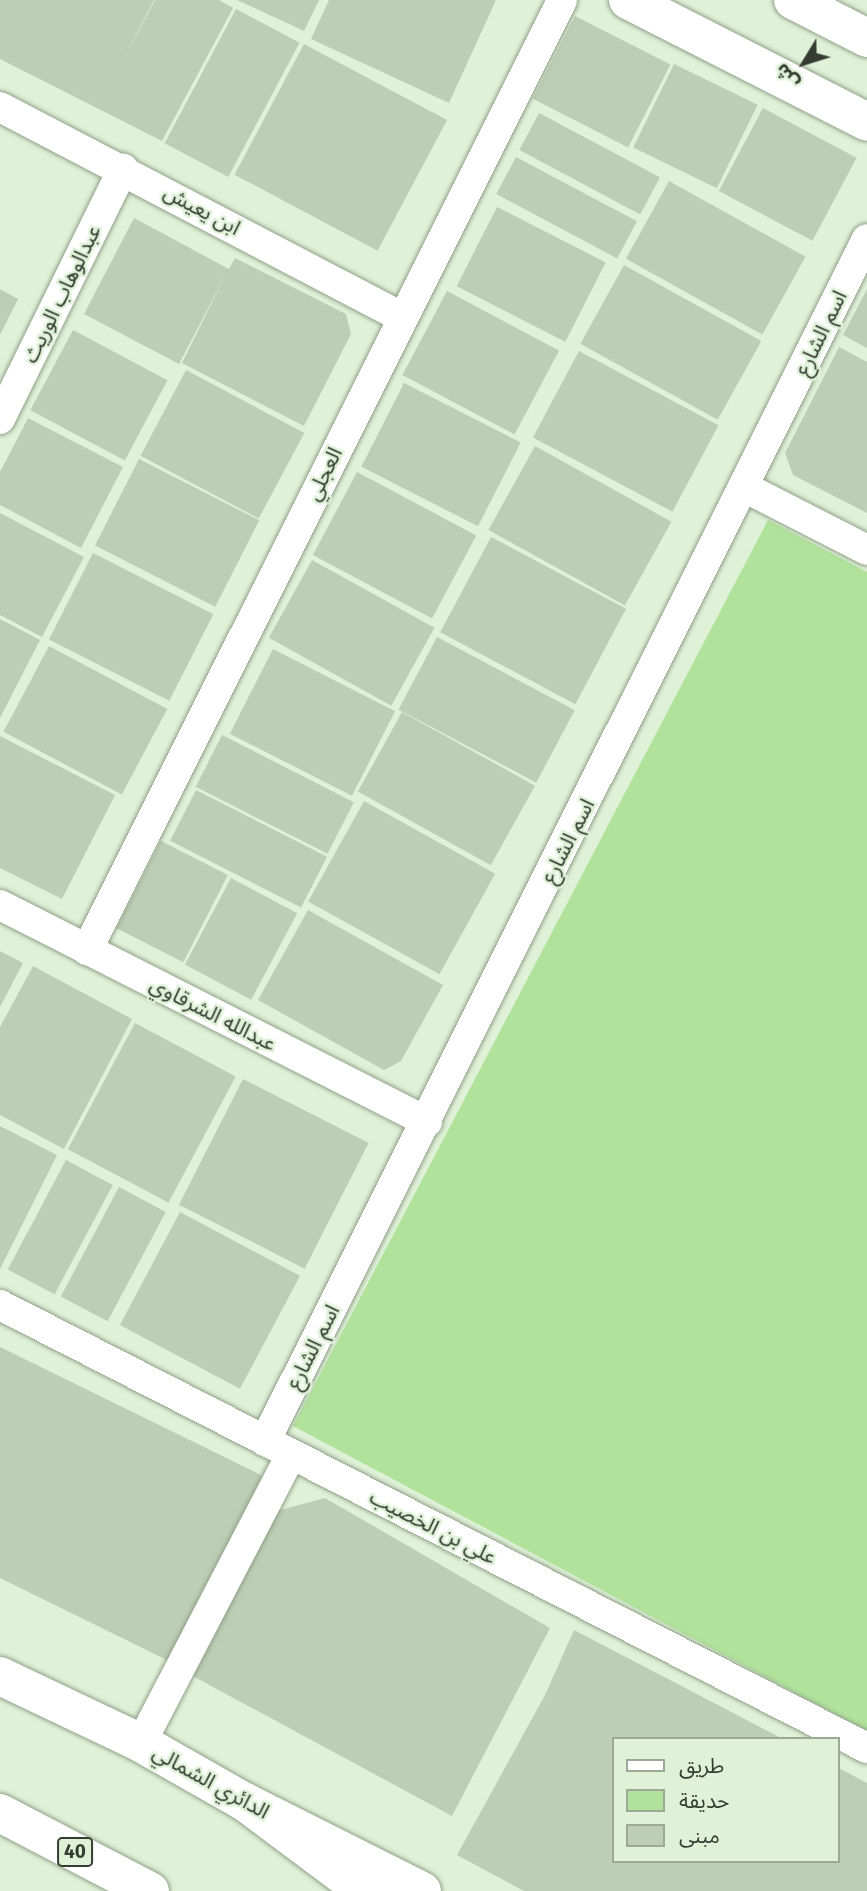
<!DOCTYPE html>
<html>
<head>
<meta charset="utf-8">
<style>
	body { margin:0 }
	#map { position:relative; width:867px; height:1891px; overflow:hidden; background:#dff2d8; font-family:"Fira Sans","Noto Sans Arabic",sans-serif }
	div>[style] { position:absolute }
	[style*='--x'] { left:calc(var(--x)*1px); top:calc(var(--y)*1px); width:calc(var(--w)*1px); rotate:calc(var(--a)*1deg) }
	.green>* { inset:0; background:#b1e29c }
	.building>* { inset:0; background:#bcceb5; transform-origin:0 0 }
	.roads { filter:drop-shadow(0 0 2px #8fa088) drop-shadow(0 0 2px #8fa088) }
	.minor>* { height:30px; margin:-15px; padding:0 15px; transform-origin:15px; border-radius:15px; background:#fff }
	.tertiary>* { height:38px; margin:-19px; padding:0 19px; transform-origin:19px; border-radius:19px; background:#fff }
	.primary>* { height:38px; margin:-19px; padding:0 19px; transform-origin:19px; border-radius:19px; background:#fff }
	.motorway>* { height:38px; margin:-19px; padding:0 19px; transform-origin:19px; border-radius:19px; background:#fff }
	span { translate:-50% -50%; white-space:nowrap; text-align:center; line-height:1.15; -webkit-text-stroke:5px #dff2d8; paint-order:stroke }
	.shield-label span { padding:2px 5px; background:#dff2d8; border:2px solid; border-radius:5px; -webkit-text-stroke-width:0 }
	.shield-label { font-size:19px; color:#353c32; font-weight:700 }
	.street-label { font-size:21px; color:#353c32 }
	.legend { position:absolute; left:612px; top:1737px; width:228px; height:126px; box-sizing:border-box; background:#dff2d8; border:2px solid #9ba996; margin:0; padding:9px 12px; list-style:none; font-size:21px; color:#353c32 }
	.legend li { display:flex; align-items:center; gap:14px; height:35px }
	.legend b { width:35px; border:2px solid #9ba996 }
	.north { position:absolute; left:769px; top:28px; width:70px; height:70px; -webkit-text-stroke:5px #dff2d8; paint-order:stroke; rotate:232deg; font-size:19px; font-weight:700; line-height:28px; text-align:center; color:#353c32 }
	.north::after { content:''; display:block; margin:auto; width:24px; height:32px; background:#353c32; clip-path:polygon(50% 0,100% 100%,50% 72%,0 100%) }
</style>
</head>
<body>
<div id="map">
	<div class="green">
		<i style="clip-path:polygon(768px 520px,867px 572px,867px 1731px,293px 1426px)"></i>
	</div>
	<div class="building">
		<i style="clip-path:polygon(0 0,154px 0,118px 70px,155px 0,219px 0,233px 8px,162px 141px,0 59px)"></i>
		<i style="clip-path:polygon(237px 0,319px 0,304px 31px)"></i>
		<i style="clip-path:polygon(329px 0,496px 0,449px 103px,311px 39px)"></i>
		<i style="left:236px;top:9px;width:72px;height:152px;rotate:28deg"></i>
		<i style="left:575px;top:16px;width:107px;height:93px;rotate:27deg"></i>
		<i style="left:304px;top:44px;width:162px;height:148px;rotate:28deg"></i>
		<i style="left:674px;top:64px;width:93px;height:93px;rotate:26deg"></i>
		<i style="left:763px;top:108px;width:106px;height:94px;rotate:28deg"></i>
		<i style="left:539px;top:113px;width:137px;height:42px;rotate:28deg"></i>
		<i style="left:516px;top:157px;width:137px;height:42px;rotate:28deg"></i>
		<i style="left:669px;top:181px;width:156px;height:89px;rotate:29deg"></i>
		<i style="left:497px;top:207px;width:122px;height:89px;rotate:27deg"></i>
		<i style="clip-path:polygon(134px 218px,229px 269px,235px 258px,346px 314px,351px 334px,304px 426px,182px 363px,225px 276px,179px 364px,84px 314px)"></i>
		<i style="left:624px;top:265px;width:157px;height:90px;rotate:29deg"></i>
		<i style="clip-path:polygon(0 289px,18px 299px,0 335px)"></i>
		<i style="clip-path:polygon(867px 289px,867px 348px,843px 335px)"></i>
		<i style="left:447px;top:291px;width:127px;height:95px;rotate:28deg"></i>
		<i style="left:73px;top:330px;width:107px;height:91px;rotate:28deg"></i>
		<i style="clip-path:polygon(839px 347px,867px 362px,867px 513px,793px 475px,785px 453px)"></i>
		<i style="left:579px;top:351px;width:158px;height:98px;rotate:28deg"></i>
		<i style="left:186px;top:370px;width:134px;height:97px;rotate:28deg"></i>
		<i style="left:404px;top:383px;width:131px;height:94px;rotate:27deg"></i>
		<i style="clip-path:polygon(28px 418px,123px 467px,81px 548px,0 505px,0 472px)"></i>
		<i style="left:535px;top:446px;width:156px;height:96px;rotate:29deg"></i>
		<i style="left:139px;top:459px;width:135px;height:97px;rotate:27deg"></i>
		<i style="left:357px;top:472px;width:135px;height:94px;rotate:28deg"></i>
		<i style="clip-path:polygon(0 513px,84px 557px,42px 637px,0 615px)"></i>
		<i style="left:491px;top:537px;width:153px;height:108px;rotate:28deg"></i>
		<i style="left:93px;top:553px;width:135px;height:97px;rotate:27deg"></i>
		<i style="left:312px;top:560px;width:140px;height:89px;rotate:29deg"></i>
		<i style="clip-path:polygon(0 619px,40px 640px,0 718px)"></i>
		<i style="left:437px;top:637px;width:156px;height:82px;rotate:28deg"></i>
		<i style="left:49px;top:646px;width:134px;height:97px;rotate:28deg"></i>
		<i style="left:273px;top:649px;width:137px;height:95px;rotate:27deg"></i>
		<i style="left:402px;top:712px;width:152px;height:91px;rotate:29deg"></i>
		<i style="left:222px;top:735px;width:148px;height:58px;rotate:27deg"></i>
		<i style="clip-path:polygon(0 736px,115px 795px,62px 899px,0 868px)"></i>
		<i style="left:196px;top:790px;width:147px;height:57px;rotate:27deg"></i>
		<i style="left:364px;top:801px;width:150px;height:115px;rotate:29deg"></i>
		<i style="left:161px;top:841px;width:75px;height:98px;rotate:27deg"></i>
		<i style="left:231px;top:878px;width:75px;height:98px;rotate:28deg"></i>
		<i style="clip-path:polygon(308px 910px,443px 985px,401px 1061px,384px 1070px,258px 1000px)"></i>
		<i style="clip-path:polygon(0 951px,23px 963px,0 1007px)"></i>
		<i style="clip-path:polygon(33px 966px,132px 1019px,64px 1149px,0 1115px,0 1027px)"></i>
		<i style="left:135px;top:1023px;width:114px;height:143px;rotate:28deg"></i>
		<i style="left:243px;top:1079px;width:141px;height:141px;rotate:27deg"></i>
		<i style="clip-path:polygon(0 1126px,57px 1155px,0 1269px)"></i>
		<i style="left:66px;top:1160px;width:53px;height:124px;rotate:28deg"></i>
		<i style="left:119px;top:1187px;width:53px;height:124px;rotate:28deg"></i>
		<i style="left:180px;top:1212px;width:136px;height:128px;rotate:28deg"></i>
		<i style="clip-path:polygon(0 1347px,269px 1479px,179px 1666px,0 1578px)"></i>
		<i style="clip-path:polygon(325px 1498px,550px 1628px,452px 1816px,189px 1674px,277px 1511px)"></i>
		<i style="clip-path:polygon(574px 1630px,783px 1739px,613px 1739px,613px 1861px,837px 1861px,837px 1767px,867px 1783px,867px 1891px,524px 1891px,457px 1855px,545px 1695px)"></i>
	</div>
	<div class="roads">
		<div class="minor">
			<i style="--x:0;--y:107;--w:454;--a:27.6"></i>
			<i style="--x:0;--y:419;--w:279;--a:-63.8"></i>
			<i style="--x:746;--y:488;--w:136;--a:27.1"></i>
			<i style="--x:0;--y:905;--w:479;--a:26.9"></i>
			<i style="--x:87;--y:950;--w:1062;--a:-63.43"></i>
			<i style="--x:0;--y:1305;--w:974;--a:27.07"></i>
			<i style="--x:265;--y:1441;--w:1344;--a:-63.4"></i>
			<i style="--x:141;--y:1743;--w:325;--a:-62.5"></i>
		</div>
		<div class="tertiary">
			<i style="--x:628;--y:0;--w:268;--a:27"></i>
			<i style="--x:793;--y:0;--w:83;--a:27.2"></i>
		</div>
		<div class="primary">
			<i style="--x:0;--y:1676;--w:156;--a:25.4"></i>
			<i style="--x:141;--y:1743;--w:120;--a:29.6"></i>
			<i style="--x:245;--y:1802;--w:198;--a:26.7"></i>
		</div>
		<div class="motorway">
			<i style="--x:245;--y:1802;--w:149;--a:36.8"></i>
			<i style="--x:0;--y:1813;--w:169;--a:27.5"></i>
		</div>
	</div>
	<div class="shield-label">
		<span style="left:75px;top:1852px">40</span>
	</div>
	<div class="street-label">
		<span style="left:202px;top:210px;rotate:28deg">ابن يعيش</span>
		<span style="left:62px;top:294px;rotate:-64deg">عبدالوهاب الوريث</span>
		<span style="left:821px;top:333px;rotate:-64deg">اسم الشارع</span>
		<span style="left:324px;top:474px;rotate:-64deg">العجلي</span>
		<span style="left:568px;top:841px;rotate:-63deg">اسم الشارع</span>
		<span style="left:213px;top:1014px;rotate:27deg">عبدالله الشرقاوي</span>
		<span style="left:313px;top:1347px;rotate:-63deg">اسم الشارع</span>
		<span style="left:433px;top:1527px;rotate:27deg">علي بن الخصيب</span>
		<span style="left:211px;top:1782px;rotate:29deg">الدائري الشمالي</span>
	</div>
	<ul class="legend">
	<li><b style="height:9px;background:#fff"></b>طريق</li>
	<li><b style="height:19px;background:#b1e29c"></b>حديقة</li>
	<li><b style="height:19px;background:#bcceb5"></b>مبنى</li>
	</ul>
	<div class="north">ش</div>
</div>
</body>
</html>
